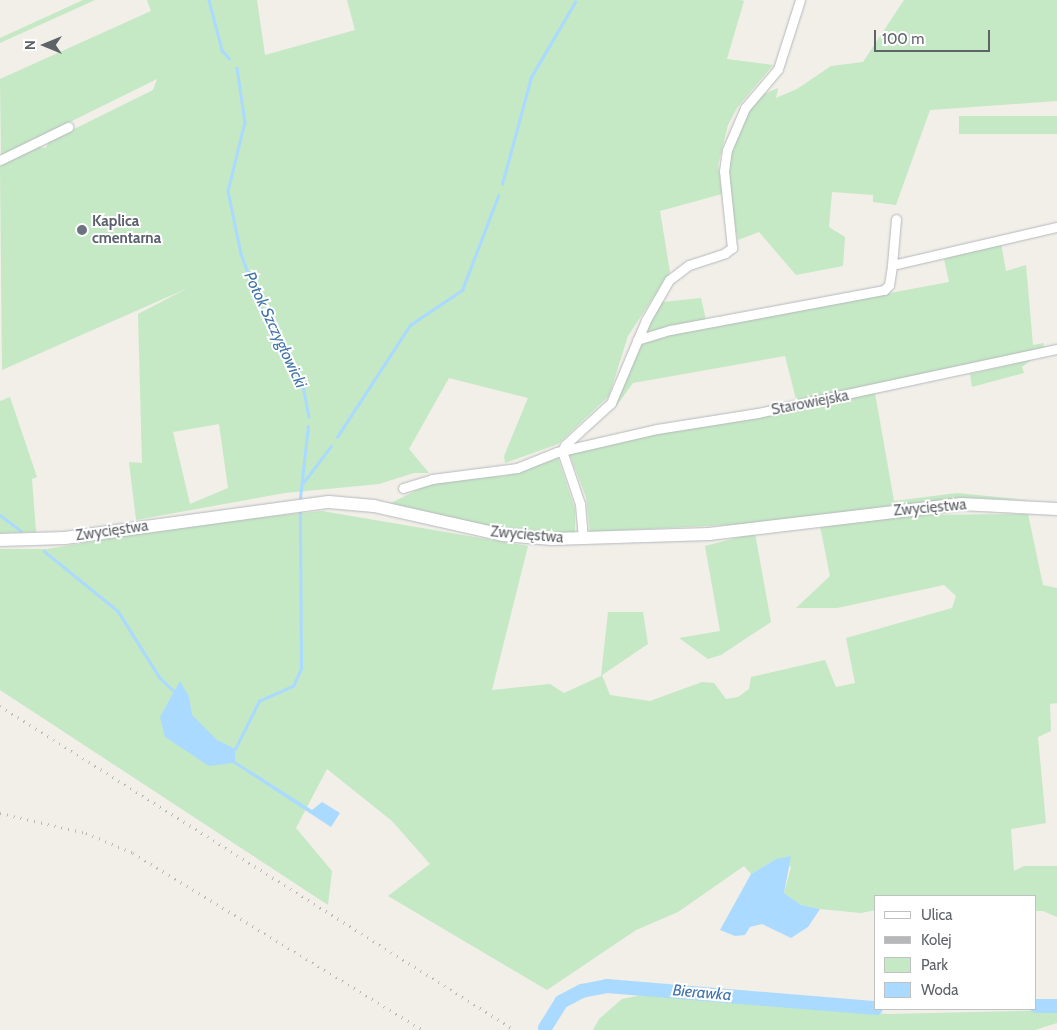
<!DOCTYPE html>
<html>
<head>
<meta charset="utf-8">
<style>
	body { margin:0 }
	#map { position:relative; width:1057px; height:1030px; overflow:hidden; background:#f1efe8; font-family:Cabin,sans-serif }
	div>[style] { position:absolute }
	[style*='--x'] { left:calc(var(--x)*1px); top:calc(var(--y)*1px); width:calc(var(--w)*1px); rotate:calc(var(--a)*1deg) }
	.green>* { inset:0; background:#c5e8c5; transform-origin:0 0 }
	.water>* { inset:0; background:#aadaff }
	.stream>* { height:2.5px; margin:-1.25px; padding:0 1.25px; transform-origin:1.25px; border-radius:1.25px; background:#aadaff }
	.river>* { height:14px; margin:-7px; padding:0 7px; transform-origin:7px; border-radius:7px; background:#aadaff }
	.roads { filter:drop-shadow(0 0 1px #b5b8bc) drop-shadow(0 0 1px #b5b8bc) }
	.street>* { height:9px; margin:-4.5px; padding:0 4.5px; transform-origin:4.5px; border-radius:4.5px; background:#fff }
	.secondary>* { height:12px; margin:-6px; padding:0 6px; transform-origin:6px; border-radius:6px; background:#fff }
	.rail>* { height:2.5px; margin-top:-1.25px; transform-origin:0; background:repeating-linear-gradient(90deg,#b6b7b8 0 1px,transparent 0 7px) }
	.dots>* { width:14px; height:14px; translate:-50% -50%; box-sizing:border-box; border:2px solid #fff; border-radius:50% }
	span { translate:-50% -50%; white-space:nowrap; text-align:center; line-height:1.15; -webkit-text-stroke:4px #fff; paint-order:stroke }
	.worship-label { font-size:15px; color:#5b616d; font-weight:700 }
	.left { translate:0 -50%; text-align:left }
	.street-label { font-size:15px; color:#5f6368 }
	.water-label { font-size:16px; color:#4174aa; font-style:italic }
	.legend { position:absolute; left:874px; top:895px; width:162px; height:115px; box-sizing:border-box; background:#fff; border:1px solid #bfc1c3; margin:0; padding:6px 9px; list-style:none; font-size:15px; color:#5f6368 }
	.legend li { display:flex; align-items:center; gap:10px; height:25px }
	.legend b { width:25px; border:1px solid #bfc1c3 }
	.north { position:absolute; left:20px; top:20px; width:50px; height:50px; -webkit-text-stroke:4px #fff; paint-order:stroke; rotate:270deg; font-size:14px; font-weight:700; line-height:20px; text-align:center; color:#5f6368 }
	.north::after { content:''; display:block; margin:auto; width:18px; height:22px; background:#5f6368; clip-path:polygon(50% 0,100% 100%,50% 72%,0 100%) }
	.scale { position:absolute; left:874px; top:30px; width:116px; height:22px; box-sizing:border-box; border:2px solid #5f6368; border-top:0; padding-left:6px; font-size:15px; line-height:18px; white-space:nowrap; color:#5f6368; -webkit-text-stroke:4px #fff; paint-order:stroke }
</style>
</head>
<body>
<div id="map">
	<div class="green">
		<i style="clip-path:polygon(83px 0,95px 0,0 43px,0 38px)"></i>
		<i style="clip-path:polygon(evenodd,147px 0,257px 0,265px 55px,355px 30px,347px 0,741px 0,744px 1px,727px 59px,773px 65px,737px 108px,728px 125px,718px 165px,722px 194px,660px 211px,670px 272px,628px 336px,609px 396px,558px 444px,505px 463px,504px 456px,528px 398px,449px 378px,409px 449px,429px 473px,414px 473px,379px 484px,285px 493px,136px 520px,129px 462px,142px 463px,138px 314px,188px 288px,2px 370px,0 166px,38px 147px,46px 148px,48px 142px,153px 90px,157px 79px,1px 156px,0 79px,151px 11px,147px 0,219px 424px,228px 488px,190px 504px,173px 432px,219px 424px)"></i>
		<i style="clip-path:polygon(904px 0,1057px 0,1057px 101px,930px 110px,896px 205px,873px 202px,873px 195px,832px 192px,829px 227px,845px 237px,843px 266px,796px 275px,759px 232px,738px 240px,728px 192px,729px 153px,753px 99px,778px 88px,776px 98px,797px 89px,831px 66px,863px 62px)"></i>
		<i style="left:1057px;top:116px;width:18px;height:98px;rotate:90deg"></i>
		<i style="clip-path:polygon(1001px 243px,1006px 271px,1026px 265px,1033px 345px,1044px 343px,1043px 350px,797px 403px,785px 356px,633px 383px,614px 409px,636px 347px,655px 337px,949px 282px,944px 259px)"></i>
		<i style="clip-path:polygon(662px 298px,663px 302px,701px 298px,706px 320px,642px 334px)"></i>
		<i style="clip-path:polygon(1031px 360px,1022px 367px,1024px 373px,972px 387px,970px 374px)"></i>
		<i style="clip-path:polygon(875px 393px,894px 501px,957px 493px,1029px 500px,967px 498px,745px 524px,590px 532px,586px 497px,569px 453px,607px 442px)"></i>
		<i style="clip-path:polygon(10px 397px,37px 477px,32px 479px,36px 532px,0 533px,0 401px)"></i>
		<i style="clip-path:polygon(558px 458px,575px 509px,575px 533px,485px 528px,389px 504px,435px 481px,505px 476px)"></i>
		<i style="clip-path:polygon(322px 511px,528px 546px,492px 690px,550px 684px,564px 693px,601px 676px,608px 612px,643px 612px,648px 644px,602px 675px,610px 695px,650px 701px,702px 682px,714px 683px,726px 699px,738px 697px,749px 689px,751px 677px,825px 660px,836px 687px,855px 683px,846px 638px,952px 608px,956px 596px,944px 585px,837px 608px,796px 608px,830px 576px,820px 526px,916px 515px,1028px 514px,1043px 585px,1057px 588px,1057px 703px,1050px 704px,1051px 731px,1038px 737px,1046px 823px,1011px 829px,1014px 871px,1024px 866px,1057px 866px,1057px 917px,1043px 911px,1036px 911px,1036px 896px,876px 896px,876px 910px,861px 913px,820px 909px,801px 905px,784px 893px,791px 867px,776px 859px,751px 874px,744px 866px,678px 912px,636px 930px,547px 990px,388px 896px,430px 864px,392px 821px,327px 769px,296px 828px,332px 871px,328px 905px,0 690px,0 549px,47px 549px,205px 523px)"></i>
		<i style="clip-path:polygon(755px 533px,771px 622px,721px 655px,708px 659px,679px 638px,720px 631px,705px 546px)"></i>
		<i style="clip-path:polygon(648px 994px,889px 1014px,1057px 1010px,1057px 1023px,1035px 1030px,593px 1030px,599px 1019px,622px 999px)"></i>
	</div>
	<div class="water">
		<i style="clip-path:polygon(180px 681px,189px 697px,192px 715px,217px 740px,235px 749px,235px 761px,312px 810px,322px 802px,340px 813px,331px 827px,233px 763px,209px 766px,165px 737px,160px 717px)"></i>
		<i style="clip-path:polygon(791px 856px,784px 893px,801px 905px,820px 909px,808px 927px,791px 938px,762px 924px,750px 927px,745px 935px,735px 936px,720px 930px,751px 874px,776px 859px)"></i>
	</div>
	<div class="stream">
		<i style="--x:209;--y:0;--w:52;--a:75.4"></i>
		<i style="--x:222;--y:50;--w:11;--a:49"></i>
		<i style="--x:237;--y:68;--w:55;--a:81.6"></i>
		<i style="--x:245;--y:122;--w:71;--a:103.8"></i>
		<i style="--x:228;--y:191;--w:64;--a:78.3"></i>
		<i style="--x:241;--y:254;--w:58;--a:69.7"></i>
		<i style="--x:261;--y:308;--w:89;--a:61.7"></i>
		<i style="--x:303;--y:386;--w:31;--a:79"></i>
		<i style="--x:502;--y:184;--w:111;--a:-74.8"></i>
		<i style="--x:531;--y:77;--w:87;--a:-59.6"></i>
		<i style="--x:337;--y:437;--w:134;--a:-56.9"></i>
		<i style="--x:410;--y:325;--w:63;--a:-33.9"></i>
		<i style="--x:462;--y:290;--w:101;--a:-69"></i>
		<i style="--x:303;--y:483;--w:46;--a:-52.9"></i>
		<i style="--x:300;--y:498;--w:72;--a:-83.7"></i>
		<i style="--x:0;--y:515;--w:26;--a:37"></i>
		<i style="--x:44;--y:551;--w:95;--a:39"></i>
		<i style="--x:118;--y:611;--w:79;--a:57.9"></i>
		<i style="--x:160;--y:678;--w:19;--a:43"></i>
		<i style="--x:235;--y:749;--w:54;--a:-63.4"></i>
		<i style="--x:259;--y:701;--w:37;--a:-24"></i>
		<i style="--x:293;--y:686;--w:19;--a:-65"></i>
		<i style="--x:301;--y:669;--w:157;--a:-90.4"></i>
	</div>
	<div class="river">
		<i style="--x:1036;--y:1006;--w:21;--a:0"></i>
		<i style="--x:545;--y:1028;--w:31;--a:-58"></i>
		<i style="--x:561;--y:1002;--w:24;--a:-28"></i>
		<i style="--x:582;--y:991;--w:25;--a:-11"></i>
		<i style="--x:607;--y:986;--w:270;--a:4.7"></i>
	</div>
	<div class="roads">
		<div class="street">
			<i style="--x:0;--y:160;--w:76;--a:-25.9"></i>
			<i style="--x:892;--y:265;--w:46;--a:-85"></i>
			<i style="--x:637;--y:340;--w:34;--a:-17"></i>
			<i style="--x:670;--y:330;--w:218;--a:-10.6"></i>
			<i style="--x:884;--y:290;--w:7;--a:-45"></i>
			<i style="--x:889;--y:285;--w:20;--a:-81"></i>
			<i style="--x:892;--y:265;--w:169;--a:-13"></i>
			<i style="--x:562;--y:451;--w:7;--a:-63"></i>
			<i style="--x:565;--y:445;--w:62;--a:-42.4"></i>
			<i style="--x:611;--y:403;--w:90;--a:-67.1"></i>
			<i style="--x:646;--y:320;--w:46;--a:-60.1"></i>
			<i style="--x:669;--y:280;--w:25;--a:-37"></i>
			<i style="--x:689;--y:265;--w:38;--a:-18"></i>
			<i style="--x:725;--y:253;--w:9;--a:-36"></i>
			<i style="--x:732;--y:248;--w:77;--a:-95.9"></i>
			<i style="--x:724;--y:171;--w:21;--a:-82"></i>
			<i style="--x:727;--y:150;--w:46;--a:-66.8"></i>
			<i style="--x:745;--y:108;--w:51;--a:-49.8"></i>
			<i style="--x:778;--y:69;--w:72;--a:-72.3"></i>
			<i style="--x:562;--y:451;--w:56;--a:71.2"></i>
			<i style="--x:580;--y:504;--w:34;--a:85"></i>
			<i style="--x:403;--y:488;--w:30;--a:-17"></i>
			<i style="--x:432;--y:479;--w:86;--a:-7.4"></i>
			<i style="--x:517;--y:468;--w:43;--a:-21.8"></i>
			<i style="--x:557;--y:452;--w:103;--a:-13"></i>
			<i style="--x:657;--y:429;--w:102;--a:-9"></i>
			<i style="--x:758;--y:413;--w:306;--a:-12.1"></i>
		</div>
		<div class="secondary">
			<i style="--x:0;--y:540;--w:65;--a:-1.8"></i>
			<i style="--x:65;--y:538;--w:266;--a:-7.8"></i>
			<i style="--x:329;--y:502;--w:45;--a:5.1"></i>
			<i style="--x:374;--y:506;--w:132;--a:12.7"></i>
			<i style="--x:503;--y:535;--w:49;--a:4.7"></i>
			<i style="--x:552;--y:539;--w:157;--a:-1.8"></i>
			<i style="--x:709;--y:534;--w:254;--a:-6.8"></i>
			<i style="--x:961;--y:504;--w:96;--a:3"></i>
		</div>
	</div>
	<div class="rail">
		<i style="--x:0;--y:706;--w:608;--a:32.18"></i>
		<i style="--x:0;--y:813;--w:88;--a:13.1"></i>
		<i style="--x:86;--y:833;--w:51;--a:23.1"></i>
		<i style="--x:133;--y:853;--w:340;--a:31.4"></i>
	</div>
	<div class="dots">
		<i style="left:82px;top:230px;background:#6b7280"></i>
	</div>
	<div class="worship-label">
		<span class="left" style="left:92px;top:230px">Kaplica<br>cmentarna</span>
	</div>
	<div class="street-label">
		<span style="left:810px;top:403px;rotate:-11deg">Starowiejska</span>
		<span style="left:930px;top:508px;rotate:-5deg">Zwycięstwa</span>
		<span style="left:112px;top:531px;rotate:-8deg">Zwycięstwa</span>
		<span style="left:527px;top:535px;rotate:5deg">Zwycięstwa</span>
	</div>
	<div class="water-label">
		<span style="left:275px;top:330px;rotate:65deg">Potok Szczygłowicki</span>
		<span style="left:702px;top:993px;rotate:5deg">Bierawka</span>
	</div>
	<ul class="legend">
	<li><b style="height:6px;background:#fff"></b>Ulica</li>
	<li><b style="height:6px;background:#b6b7b8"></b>Kolej</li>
	<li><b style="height:14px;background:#c5e8c5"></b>Park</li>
	<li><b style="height:14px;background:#aadaff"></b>Woda</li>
	</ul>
	<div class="north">N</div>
	<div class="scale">100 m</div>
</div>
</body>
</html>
